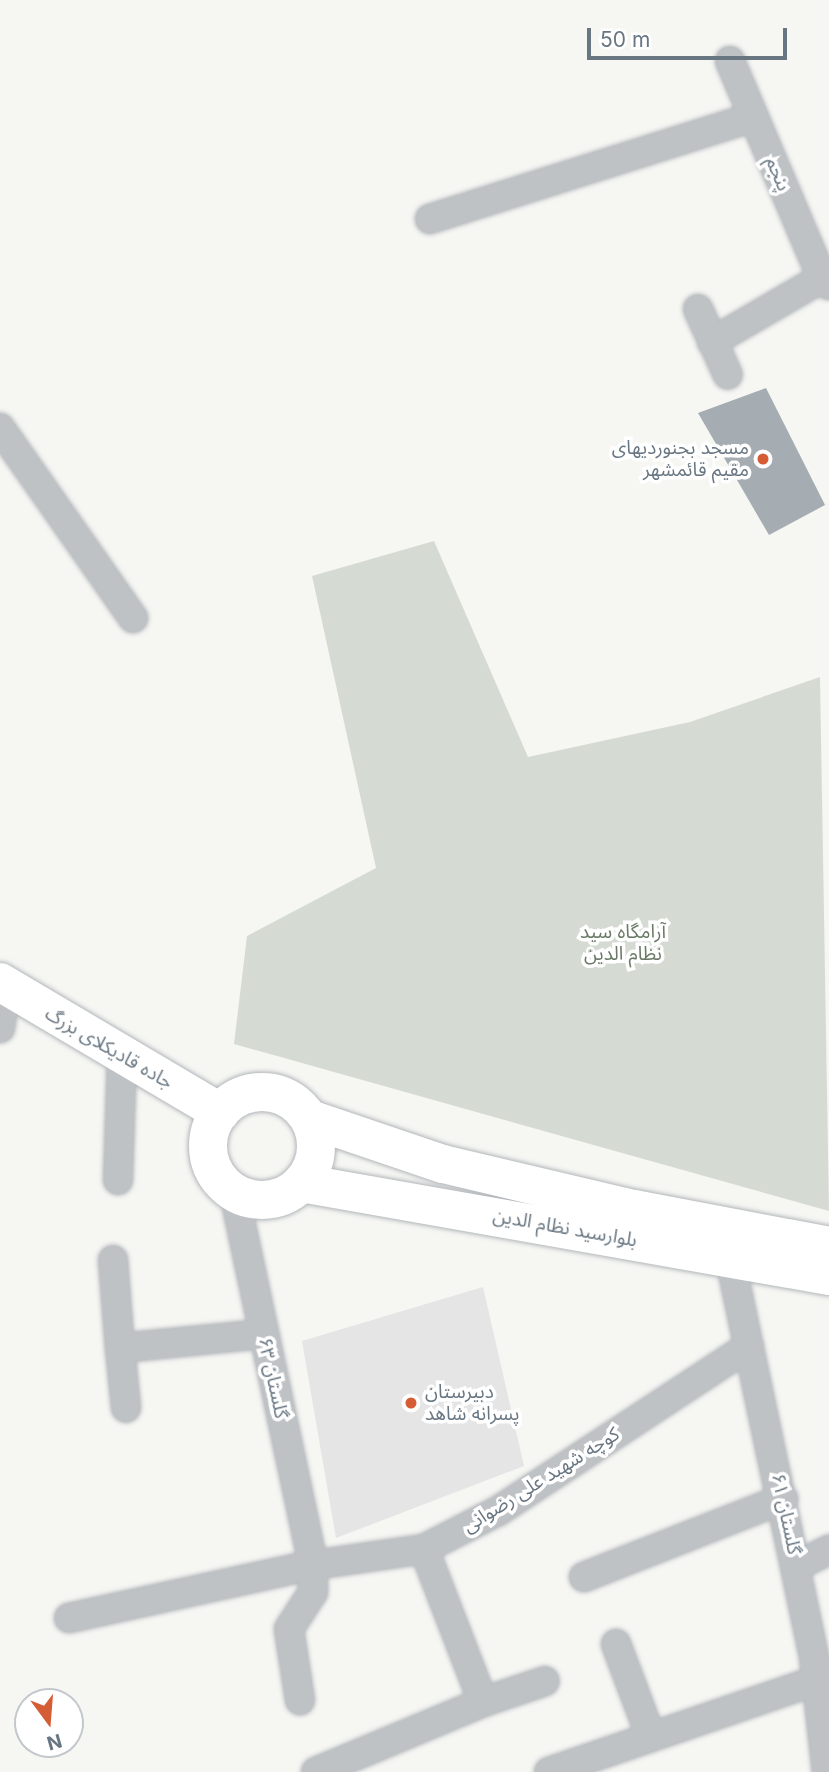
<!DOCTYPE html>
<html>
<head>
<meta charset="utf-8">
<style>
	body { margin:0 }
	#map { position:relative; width:829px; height:1772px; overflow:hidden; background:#f6f6f3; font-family:Inter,"Noto Sans Arabic",sans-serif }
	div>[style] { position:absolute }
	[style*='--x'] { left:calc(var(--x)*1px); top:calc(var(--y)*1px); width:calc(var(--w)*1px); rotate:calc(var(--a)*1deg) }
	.built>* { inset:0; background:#e4e5e4 }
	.green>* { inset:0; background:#d5dbd3 }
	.building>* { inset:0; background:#a6adb2 }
	.roads { filter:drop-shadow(0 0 2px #b3b7bb) drop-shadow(0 0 2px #b3b7bb) }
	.street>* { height:28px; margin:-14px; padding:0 14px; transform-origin:14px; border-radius:14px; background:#bec2c5 }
	.secondary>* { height:38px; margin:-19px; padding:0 19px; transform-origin:19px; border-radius:19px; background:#fff }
	.secondary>.ring { margin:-19px; padding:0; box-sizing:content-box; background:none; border:38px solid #fff; border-radius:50% }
	.dots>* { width:19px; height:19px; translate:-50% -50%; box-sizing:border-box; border:4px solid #fff; border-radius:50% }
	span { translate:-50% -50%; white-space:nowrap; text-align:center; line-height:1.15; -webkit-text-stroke:7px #fff; paint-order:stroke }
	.street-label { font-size:19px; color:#687682 }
	.poi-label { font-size:19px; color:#687682 }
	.right { translate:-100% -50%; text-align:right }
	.left { translate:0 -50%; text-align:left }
	.park-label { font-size:19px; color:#697966 }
	.north { position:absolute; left:14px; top:1688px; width:70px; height:70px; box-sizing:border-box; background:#fff; border:2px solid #c3c8cd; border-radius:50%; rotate:164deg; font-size:19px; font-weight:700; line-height:28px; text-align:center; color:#687682 }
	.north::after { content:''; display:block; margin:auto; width:24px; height:32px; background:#d55d35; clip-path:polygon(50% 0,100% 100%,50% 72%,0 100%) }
	.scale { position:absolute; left:587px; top:28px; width:200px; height:32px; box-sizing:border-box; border:4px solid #687682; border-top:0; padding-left:9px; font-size:21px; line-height:24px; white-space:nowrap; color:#687682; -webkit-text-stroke:5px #fff; paint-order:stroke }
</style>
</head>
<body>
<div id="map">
	<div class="built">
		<i style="clip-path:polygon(483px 1287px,524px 1466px,336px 1538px,302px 1341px)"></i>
	</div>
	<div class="green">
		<i style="clip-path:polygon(434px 541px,528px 757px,690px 722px,820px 677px,829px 1211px,234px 1044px,247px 936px,376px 868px,312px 576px)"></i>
	</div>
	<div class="building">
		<i style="clip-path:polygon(766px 388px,825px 505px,769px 535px,698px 413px)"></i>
	</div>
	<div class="roads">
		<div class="street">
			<i style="--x:730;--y:61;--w:236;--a:67"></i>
			<i style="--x:822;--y:278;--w:10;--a:45"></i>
			<i style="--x:430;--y:219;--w:339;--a:-17.5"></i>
			<i style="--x:698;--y:309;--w:72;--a:65.6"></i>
			<i style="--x:712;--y:342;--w:127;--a:-30.2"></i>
			<i style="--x:0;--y:428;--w:232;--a:55"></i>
			<i style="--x:0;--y:1028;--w:41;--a:-81.7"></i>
			<i style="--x:118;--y:1180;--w:124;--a:-88.2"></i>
			<i style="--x:234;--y:1192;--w:381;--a:78"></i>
			<i style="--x:313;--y:1565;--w:27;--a:90"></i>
			<i style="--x:313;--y:1592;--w:44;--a:123"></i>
			<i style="--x:289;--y:1629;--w:72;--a:81.2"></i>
			<i style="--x:730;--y:1258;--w:408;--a:78.1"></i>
			<i style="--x:814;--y:1657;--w:116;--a:83.6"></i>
			<i style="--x:113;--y:1260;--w:88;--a:85.5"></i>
			<i style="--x:120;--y:1348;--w:145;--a:-5.6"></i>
			<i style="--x:120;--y:1348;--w:60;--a:84.3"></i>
			<i style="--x:424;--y:1549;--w:164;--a:68.9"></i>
			<i style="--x:483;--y:1702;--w:65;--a:-18.7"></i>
			<i style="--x:797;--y:1566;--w:36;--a:-27"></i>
			<i style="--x:584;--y:1577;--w:214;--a:-21.4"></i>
			<i style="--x:69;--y:1618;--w:250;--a:-12.3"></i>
			<i style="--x:313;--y:1565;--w:112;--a:-8.2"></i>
			<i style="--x:424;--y:1549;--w:83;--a:-27.2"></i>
			<i style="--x:498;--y:1511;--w:300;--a:-33.3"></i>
			<i style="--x:616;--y:1644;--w:99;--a:69.4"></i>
			<i style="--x:316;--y:1772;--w:181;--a:-22.7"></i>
			<i style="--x:549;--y:1772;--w:283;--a:-18.9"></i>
		</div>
		<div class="secondary">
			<i style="--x:0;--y:982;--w:256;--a:30.6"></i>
			<i class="ring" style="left:208px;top:1092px;width:70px;height:70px"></i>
			<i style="--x:310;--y:1119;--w:140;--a:18.7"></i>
			<i style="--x:443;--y:1164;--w:196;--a:13.3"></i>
			<i style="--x:634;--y:1209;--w:198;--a:10.7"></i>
			<i style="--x:301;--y:1183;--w:536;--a:9.99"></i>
		</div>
	</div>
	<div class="dots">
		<i style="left:763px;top:459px;background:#d55d35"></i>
		<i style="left:411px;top:1403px;background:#d55d35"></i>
	</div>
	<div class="street-label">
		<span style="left:778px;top:174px;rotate:67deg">پنجم</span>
		<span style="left:109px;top:1048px;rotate:30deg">جاده قادیکلای بزرگ</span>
		<span style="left:565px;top:1228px;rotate:10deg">بلوارسید نظام الدین</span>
		<span style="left:273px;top:1378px;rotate:78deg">گلستان ۶۳</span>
		<span style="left:541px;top:1480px;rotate:-32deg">کوچه شهید علی رضوانی</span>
		<span style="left:786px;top:1514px;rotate:78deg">گلستان ۶۱</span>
	</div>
	<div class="poi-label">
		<span class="right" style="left:749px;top:459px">مسجد بجنوردیهای<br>مقیم قائمشهر</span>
		<span class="left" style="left:425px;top:1403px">دبیرستان<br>پسرانه شاهد</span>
	</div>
	<div class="park-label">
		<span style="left:623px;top:943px">آرامگاه سید<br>نظام الدین</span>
	</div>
	<div class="north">N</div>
	<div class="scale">50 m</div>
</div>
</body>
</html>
